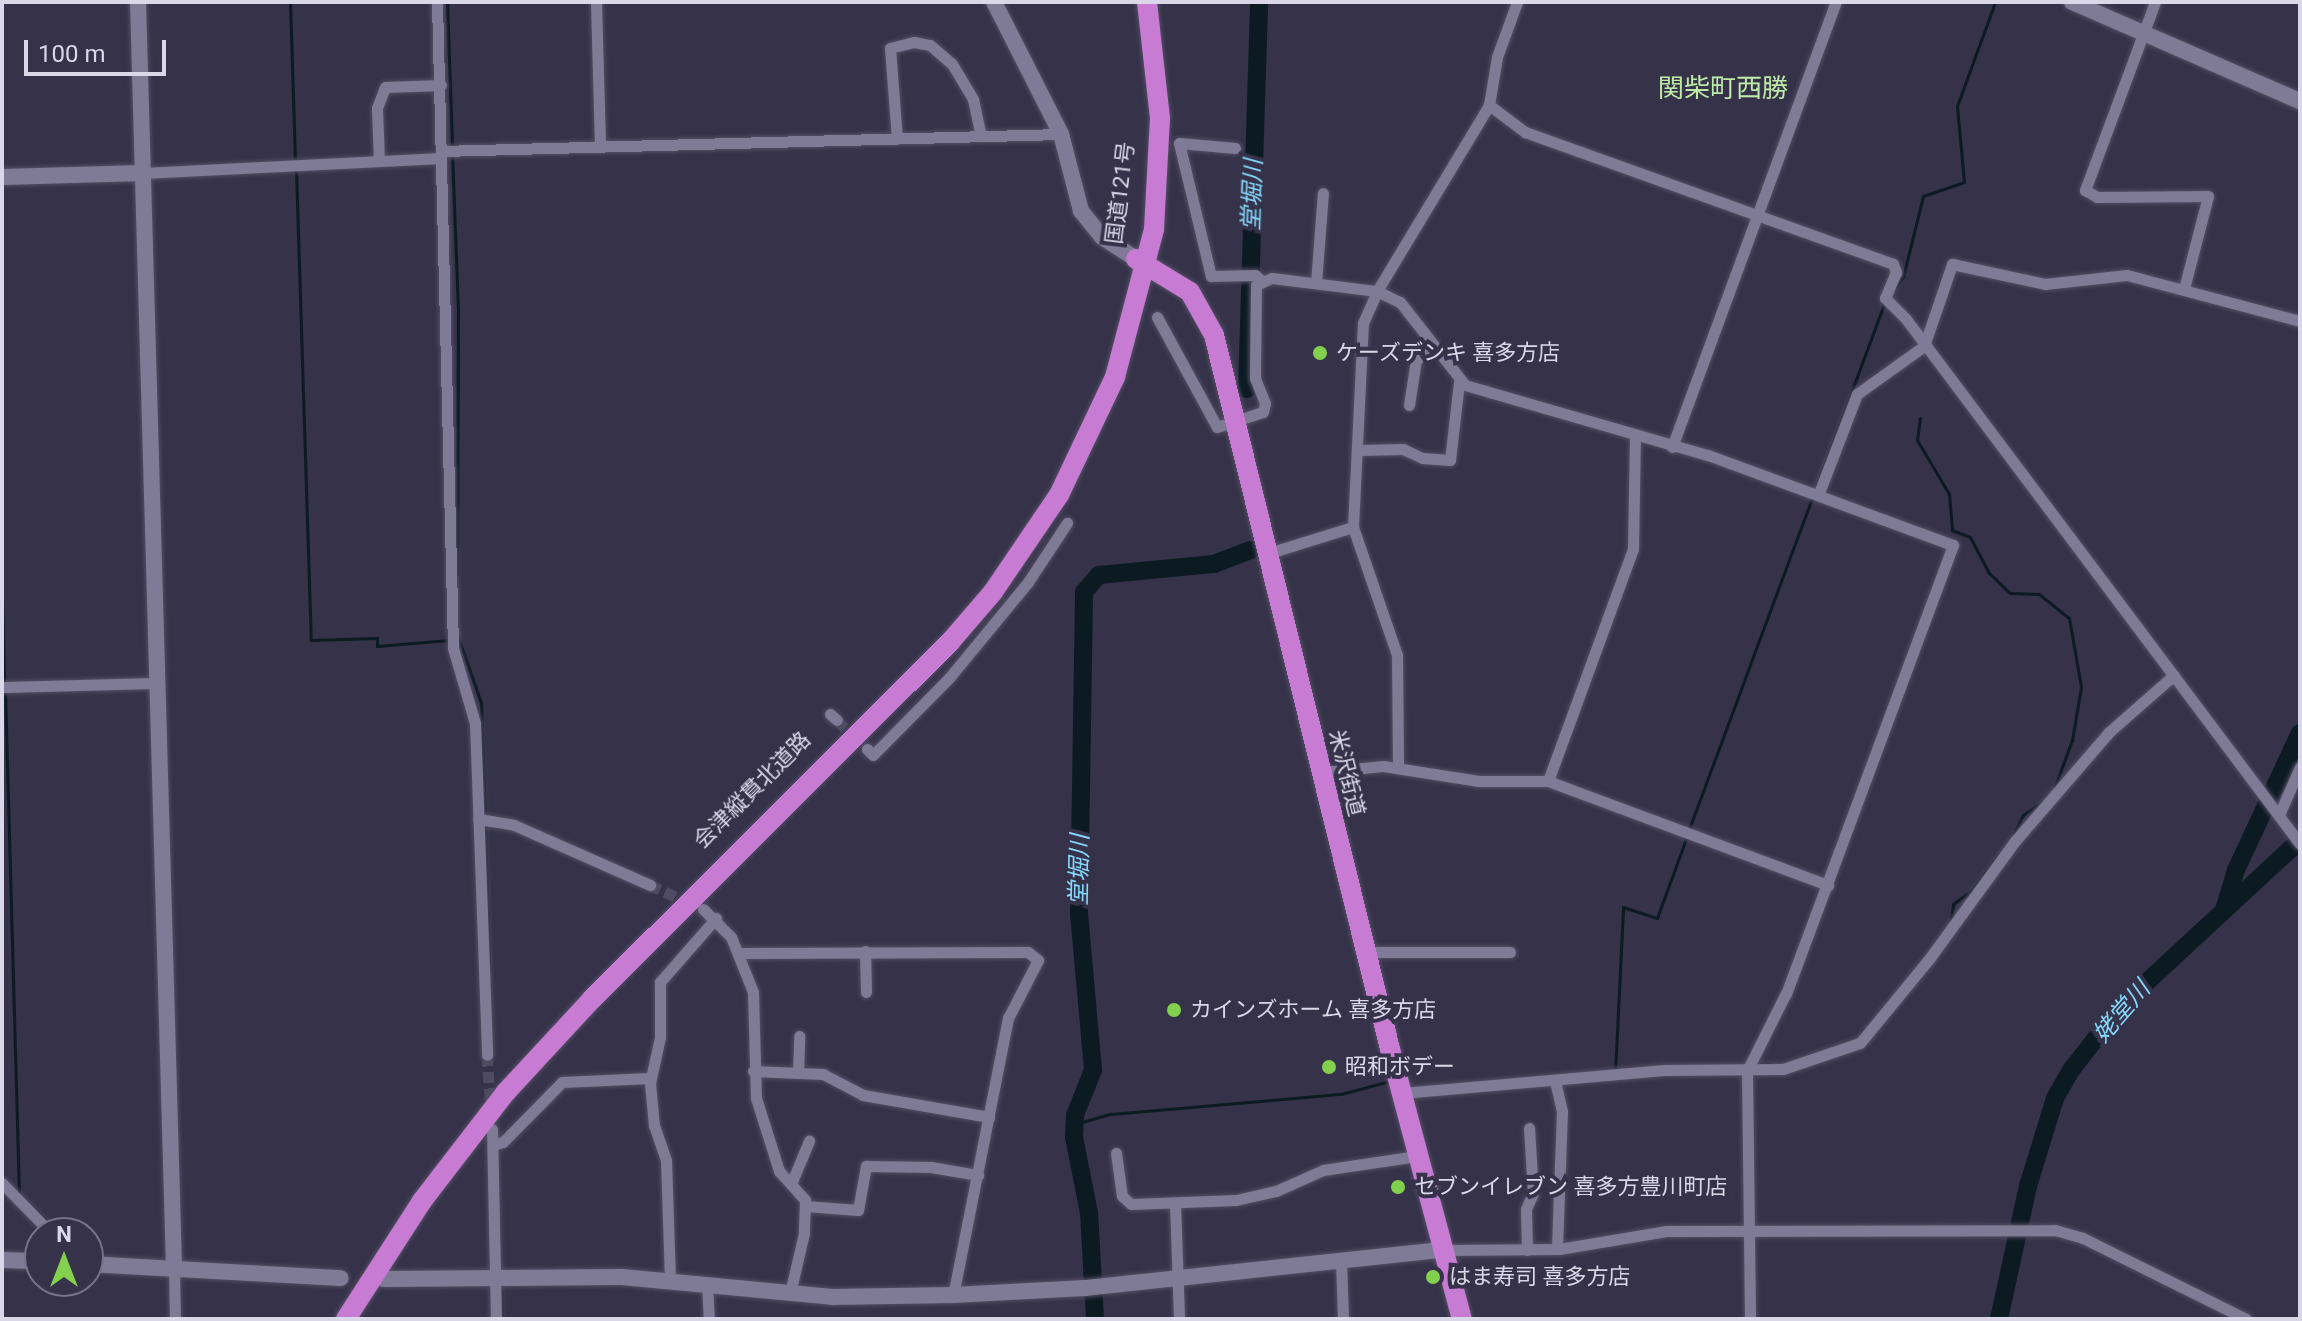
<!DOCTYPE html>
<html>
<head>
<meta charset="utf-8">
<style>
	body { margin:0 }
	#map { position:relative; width:2302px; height:1321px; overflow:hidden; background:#35324a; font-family:Roboto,"Noto Sans JP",sans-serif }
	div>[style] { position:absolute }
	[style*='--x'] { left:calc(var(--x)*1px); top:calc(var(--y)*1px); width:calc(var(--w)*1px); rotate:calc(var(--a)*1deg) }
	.stream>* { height:3px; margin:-1.5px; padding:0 1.5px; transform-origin:1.5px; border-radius:1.5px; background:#0c1b22 }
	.river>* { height:18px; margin:-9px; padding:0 9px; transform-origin:9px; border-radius:9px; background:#0c1b22 }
	.street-tunnel>* { height:11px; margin-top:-5.5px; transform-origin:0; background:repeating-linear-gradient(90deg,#4e4b62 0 11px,transparent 0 16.5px) }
	.roads { filter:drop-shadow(0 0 2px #524e63) drop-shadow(0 0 2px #524e63) }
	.street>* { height:11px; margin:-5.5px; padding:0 5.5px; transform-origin:5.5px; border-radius:5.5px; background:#7f7b97 }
	.secondary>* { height:16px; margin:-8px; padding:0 8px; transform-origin:8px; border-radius:8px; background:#7f7b97 }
	.highway>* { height:20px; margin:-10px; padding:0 10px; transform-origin:10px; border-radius:10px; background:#c77bd3 }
	.dots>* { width:22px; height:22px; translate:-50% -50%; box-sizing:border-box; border:4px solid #35324a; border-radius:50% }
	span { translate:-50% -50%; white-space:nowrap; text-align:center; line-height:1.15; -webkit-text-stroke:8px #35324a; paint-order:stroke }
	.street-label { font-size:22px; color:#dad8e8 }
	.poi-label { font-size:22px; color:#dad8e8 }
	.left { translate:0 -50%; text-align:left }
	.water-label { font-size:24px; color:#85d7fb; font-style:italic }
	.quarter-label { font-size:26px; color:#bee9a6 }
	.frame { position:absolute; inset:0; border:4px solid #dad8e8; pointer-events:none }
	.north { position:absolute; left:24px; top:1217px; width:80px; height:80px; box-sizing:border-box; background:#35324a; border:2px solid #777489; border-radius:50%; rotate:0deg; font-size:22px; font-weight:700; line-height:32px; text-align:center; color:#dad8e8 }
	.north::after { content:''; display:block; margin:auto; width:28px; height:36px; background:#83d04f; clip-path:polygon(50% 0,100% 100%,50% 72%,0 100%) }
	.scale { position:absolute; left:24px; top:40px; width:142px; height:36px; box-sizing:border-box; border:4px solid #dad8e8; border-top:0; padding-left:10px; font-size:24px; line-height:28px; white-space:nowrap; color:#dad8e8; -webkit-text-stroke:6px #35324a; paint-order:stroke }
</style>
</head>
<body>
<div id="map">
	<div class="stream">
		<i style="--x:290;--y:2;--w:160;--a:88.2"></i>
		<i style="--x:447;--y:2;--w:144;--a:88"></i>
		<i style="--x:452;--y:154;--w:154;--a:87.8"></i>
		<i style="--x:458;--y:308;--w:266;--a:90.2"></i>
		<i style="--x:296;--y:170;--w:470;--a:88.2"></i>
		<i style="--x:311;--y:640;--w:66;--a:-1.7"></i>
		<i style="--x:377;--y:638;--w:8;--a:90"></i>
		<i style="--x:377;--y:646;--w:72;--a:-4.8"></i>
		<i style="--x:1895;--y:288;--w:14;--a:-54"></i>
		<i style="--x:1903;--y:277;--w:83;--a:-76.1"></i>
		<i style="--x:1923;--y:196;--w:43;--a:-18.9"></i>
		<i style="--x:1964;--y:182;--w:76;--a:-95.3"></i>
		<i style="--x:1957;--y:106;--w:111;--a:-69.9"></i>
		<i style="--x:1920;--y:418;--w:22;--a:98"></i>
		<i style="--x:1917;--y:440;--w:63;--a:59.3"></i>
		<i style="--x:1949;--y:494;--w:36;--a:85"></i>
		<i style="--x:1952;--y:530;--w:19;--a:21"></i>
		<i style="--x:1970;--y:537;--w:41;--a:62.2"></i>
		<i style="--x:1989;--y:573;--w:29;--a:44"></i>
		<i style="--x:2010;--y:593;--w:29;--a:2"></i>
		<i style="--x:2039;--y:594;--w:38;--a:39"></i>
		<i style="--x:2069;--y:618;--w:70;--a:80.1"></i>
		<i style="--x:2081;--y:687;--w:54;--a:99.6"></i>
		<i style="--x:2072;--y:740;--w:52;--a:110.2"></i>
		<i style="--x:2;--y:595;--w:88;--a:88.7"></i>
		<i style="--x:458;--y:637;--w:70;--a:70.8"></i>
		<i style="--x:481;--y:703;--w:115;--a:88"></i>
		<i style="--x:5;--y:691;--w:504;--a:88.41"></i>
		<i style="--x:485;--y:825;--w:137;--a:88.3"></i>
		<i style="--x:1689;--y:829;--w:560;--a:-69.62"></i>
		<i style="--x:2013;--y:835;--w:22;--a:-63"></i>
		<i style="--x:2023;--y:815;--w:22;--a:-34"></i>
		<i style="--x:1951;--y:919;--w:15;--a:-82"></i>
		<i style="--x:1953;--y:904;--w:22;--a:-36"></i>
		<i style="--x:1971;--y:891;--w:46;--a:-52.9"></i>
		<i style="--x:1754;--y:1063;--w:16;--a:4"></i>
		<i style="--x:1615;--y:1073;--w:166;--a:-87.2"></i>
		<i style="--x:1623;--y:907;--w:36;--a:18"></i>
		<i style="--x:1657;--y:918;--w:87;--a:-69.9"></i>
		<i style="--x:1075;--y:1124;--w:37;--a:-16"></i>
		<i style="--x:1111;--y:1114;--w:231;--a:-5"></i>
		<i style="--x:1341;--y:1094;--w:51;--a:-14.9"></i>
		<i style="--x:28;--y:1202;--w:28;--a:45"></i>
		<i style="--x:501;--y:1285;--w:34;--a:88"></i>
	</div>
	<div class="river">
		<i style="--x:1247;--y:389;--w:387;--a:-88.2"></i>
		<i style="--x:2224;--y:910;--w:42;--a:-73.3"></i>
		<i style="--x:2236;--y:870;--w:151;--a:-65"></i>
		<i style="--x:1095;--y:1319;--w:106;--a:-93.2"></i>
		<i style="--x:1089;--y:1213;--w:77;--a:-101.2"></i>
		<i style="--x:1074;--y:1137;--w:22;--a:-87"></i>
		<i style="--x:1075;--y:1115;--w:48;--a:-68.2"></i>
		<i style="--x:1093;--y:1070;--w:157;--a:-95.1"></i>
		<i style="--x:1079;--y:914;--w:322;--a:-89.1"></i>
		<i style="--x:1084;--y:592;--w:23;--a:-49"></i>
		<i style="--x:1099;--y:575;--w:116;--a:-5.5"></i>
		<i style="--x:1214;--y:564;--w:39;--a:-21"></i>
		<i style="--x:1999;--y:1319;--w:136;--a:-77.7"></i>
		<i style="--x:2028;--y:1186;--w:92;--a:-72.9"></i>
		<i style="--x:2055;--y:1098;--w:34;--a:-60"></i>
		<i style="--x:2072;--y:1069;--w:80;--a:-52.1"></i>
		<i style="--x:2121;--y:1006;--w:244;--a:-42.8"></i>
	</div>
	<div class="street-tunnel">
		<i style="--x:837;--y:720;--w:29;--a:44"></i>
		<i style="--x:650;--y:885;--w:44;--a:24.2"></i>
		<i style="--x:487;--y:1055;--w:56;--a:85.9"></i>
	</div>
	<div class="roads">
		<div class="street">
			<i style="--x:437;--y:2;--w:646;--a:88.58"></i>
			<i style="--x:453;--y:648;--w:78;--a:73.7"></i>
			<i style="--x:475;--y:723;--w:332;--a:87.9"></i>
			<i style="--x:596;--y:2;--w:144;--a:88.4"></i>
			<i style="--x:2155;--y:2;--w:201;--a:110.4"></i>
			<i style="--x:2085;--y:190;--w:14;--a:30"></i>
			<i style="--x:2097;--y:197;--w:111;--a:-0.5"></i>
			<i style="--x:2208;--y:196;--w:96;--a:104.5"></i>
			<i style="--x:1489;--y:105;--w:45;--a:36.9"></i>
			<i style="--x:1525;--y:132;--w:391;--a:19.7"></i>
			<i style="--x:1893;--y:264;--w:9;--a:69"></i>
			<i style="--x:1896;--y:272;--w:28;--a:113"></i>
			<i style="--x:1885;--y:298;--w:30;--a:45"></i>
			<i style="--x:1906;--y:319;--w:656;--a:53.11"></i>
			<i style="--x:897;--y:139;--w:91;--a:-94.4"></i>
			<i style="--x:890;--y:48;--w:25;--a:-14"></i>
			<i style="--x:914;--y:42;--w:16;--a:11"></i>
			<i style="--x:930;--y:45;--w:29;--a:41"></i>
			<i style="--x:952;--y:64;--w:41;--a:59"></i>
			<i style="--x:973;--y:99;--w:38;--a:78"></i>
			<i style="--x:1235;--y:148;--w:56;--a:-174.9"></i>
			<i style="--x:1179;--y:143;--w:137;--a:76.5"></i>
			<i style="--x:1211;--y:276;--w:44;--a:-1.3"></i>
			<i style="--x:1255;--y:275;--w:9;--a:41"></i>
			<i style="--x:441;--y:151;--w:620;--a:-1.57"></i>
			<i style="--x:379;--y:161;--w:53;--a:-92.2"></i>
			<i style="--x:377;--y:108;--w:22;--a:-69"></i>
			<i style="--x:385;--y:87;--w:56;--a:-2"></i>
			<i style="--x:143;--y:173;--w:298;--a:-2.9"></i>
			<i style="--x:1316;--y:283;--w:90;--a:-85.6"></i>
			<i style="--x:1157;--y:317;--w:125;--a:61.4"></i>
			<i style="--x:1217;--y:427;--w:48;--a:-18.1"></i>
			<i style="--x:1263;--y:412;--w:9;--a:-77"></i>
			<i style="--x:1265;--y:403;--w:27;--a:-112"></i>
			<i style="--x:1255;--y:378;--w:93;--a:-89.4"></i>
			<i style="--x:1256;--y:285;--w:17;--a:-24"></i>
			<i style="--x:1272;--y:278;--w:106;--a:7.1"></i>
			<i style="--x:1377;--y:291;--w:25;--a:26"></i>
			<i style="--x:1400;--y:302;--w:105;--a:51.9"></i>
			<i style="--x:1465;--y:385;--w:253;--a:16.1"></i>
			<i style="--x:1708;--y:455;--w:261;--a:20.2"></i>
			<i style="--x:1953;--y:545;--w:478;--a:110.4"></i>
			<i style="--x:1786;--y:993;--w:87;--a:116.6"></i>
			<i style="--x:1747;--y:1071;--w:248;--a:89.3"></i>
			<i style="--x:1409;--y:405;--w:46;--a:-81.2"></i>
			<i style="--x:1416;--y:360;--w:21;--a:-43"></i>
			<i style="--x:1672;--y:447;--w:474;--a:-69.8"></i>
			<i style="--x:1360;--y:450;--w:43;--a:-1.3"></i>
			<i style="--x:1403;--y:449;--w:21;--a:25"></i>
			<i style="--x:1422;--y:458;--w:28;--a:4"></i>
			<i style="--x:1450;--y:460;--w:79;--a:-83.4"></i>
			<i style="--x:1819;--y:493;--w:106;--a:-69"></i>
			<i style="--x:1857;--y:394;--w:82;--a:-35.6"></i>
			<i style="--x:1924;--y:346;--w:87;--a:-71.1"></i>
			<i style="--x:1952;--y:264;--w:95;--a:12.1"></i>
			<i style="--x:2045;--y:284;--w:82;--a:-6.3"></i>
			<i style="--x:2127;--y:275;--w:179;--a:14.9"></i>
			<i style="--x:1269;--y:553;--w:88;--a:-17.2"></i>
			<i style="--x:2;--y:687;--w:156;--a:-1.5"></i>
			<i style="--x:830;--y:714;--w:9;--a:41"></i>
			<i style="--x:867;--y:749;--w:8;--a:45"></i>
			<i style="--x:873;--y:755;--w:108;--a:-45.4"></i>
			<i style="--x:949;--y:678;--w:124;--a:-50.5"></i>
			<i style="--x:1028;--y:582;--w:71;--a:-56.5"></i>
			<i style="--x:1398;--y:766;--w:111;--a:-90.5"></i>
			<i style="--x:1397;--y:655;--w:135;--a:-109"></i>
			<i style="--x:1353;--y:527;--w:204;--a:-87.2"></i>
			<i style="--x:1363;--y:323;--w:35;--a:-66"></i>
			<i style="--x:1377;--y:291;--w:217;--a:-58.9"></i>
			<i style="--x:1489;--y:105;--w:49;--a:-80.5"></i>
			<i style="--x:1497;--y:57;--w:59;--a:-70"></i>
			<i style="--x:1323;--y:772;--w:60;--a:-5.7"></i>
			<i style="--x:1383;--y:766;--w:97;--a:8.9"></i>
			<i style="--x:1479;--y:781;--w:69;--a:0"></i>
			<i style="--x:1548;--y:781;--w:299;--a:20.4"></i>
			<i style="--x:1548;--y:781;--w:247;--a:-69.9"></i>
			<i style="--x:1633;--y:549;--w:111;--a:-89"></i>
			<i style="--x:2279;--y:815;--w:52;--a:-66.4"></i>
			<i style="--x:478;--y:819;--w:36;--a:9"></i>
			<i style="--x:514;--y:825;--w:149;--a:23.8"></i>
			<i style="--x:703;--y:909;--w:40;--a:45"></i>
			<i style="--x:731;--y:937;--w:59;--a:68.2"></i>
			<i style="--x:753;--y:992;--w:106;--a:88.4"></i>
			<i style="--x:756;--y:1098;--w:77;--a:72.5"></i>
			<i style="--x:779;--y:1171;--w:39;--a:48"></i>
			<i style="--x:805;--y:1200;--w:33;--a:92"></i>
			<i style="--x:804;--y:1233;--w:62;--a:103.1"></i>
			<i style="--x:865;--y:951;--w:41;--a:88.6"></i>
			<i style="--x:1367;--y:952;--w:143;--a:0"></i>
			<i style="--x:738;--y:953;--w:290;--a:-0.2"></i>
			<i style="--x:1028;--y:952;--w:13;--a:39"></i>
			<i style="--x:1038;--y:960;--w:65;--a:117.3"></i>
			<i style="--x:1008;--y:1018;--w:282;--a:101.2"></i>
			<i style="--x:753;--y:1071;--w:70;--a:2.5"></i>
			<i style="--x:823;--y:1074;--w:45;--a:27.7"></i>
			<i style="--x:863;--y:1095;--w:128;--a:9.9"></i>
			<i style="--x:798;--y:1073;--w:37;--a:-88"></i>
			<i style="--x:1555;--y:1081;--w:31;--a:77"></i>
			<i style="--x:1562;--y:1111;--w:138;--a:92.1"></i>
			<i style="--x:1402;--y:1093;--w:263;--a:-5"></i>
			<i style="--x:1664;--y:1070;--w:119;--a:-0.5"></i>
			<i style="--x:1783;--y:1069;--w:81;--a:-18.7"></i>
			<i style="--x:1860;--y:1043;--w:109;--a:-50.6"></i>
			<i style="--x:1929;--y:959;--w:146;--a:-53.9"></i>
			<i style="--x:2015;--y:841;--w:144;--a:-49.2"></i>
			<i style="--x:2109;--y:732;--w:86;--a:-41.2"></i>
			<i style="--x:492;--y:1129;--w:190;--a:88.8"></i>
			<i style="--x:493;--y:1145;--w:10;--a:-17"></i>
			<i style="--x:503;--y:1142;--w:84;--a:-45.5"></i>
			<i style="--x:562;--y:1082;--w:88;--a:-2.6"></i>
			<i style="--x:1116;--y:1153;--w:43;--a:82.1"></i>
			<i style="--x:1122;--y:1196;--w:12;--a:42"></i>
			<i style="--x:1131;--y:1204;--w:105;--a:-2.2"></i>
			<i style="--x:1236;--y:1200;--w:41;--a:-12.7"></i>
			<i style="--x:1276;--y:1191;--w:51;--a:-24.1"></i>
			<i style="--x:1323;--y:1170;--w:95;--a:-8.5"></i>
			<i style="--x:2;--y:1183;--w:70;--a:45.6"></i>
			<i style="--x:791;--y:1184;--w:47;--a:-67.3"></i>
			<i style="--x:1175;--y:1203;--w:116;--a:88"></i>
			<i style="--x:805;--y:1206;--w:53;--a:4.3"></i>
			<i style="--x:858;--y:1210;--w:45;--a:-79.7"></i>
			<i style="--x:866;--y:1166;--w:65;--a:0.9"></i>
			<i style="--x:931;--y:1167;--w:48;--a:9.7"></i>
			<i style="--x:1443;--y:1250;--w:116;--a:-0.5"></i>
			<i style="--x:1559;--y:1249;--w:109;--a:-9.5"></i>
			<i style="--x:1666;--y:1231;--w:389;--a:-0.1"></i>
			<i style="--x:2055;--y:1230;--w:29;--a:16"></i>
			<i style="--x:2083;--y:1238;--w:182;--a:26.4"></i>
			<i style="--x:1527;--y:1250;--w:41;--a:-91.4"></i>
			<i style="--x:1526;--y:1209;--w:17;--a:-66"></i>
			<i style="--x:1533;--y:1193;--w:65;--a:-93.5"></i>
			<i style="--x:1341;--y:1261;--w:58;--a:88"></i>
			<i style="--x:174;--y:1269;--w:50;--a:88.9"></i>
			<i style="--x:670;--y:1280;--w:120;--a:-91.9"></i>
			<i style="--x:666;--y:1160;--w:36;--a:-109"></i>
			<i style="--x:654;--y:1126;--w:43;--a:-95.3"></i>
			<i style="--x:650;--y:1083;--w:47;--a:-77.7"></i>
			<i style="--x:660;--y:1037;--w:55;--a:-90"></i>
			<i style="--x:660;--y:982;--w:85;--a:-48.8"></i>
			<i style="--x:707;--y:1284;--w:35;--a:87"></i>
		</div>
		<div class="secondary">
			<i style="--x:138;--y:2;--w:1268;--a:88.37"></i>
			<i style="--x:994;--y:2;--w:148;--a:63.1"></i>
			<i style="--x:1061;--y:134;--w:80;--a:75.4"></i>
			<i style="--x:1081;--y:211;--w:33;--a:51"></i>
			<i style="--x:1102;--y:237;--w:40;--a:32.9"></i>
			<i style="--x:2072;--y:2;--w:249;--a:23.5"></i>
			<i style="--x:2;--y:177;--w:141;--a:-1.6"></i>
			<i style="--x:2;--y:1260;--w:38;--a:2"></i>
			<i style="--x:88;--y:1264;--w:253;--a:3.2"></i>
			<i style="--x:384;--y:1279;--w:238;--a:-0.5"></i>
			<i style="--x:622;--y:1277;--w:211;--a:5.4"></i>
			<i style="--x:832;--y:1297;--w:121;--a:-0.9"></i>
			<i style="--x:953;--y:1295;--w:132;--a:-3"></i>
			<i style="--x:1085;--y:1288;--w:360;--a:-6.1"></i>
		</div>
		<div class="highway">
			<i style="--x:1136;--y:259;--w:63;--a:31.4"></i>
			<i style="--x:1190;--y:292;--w:49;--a:60.8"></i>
			<i style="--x:1214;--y:335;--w:735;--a:76.15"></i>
			<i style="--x:1390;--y:1049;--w:279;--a:75.1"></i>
			<i style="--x:346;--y:1319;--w:140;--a:-57.2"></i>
			<i style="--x:422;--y:1201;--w:138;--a:-52.4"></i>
			<i style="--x:506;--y:1092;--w:127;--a:-47.2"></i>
			<i style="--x:592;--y:999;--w:506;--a:-44.92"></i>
			<i style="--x:950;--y:642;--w:66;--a:-49.3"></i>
			<i style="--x:993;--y:592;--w:117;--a:-55.8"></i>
			<i style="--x:1059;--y:495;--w:131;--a:-64.6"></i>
			<i style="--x:1115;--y:377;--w:153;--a:-75.2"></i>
			<i style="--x:1154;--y:229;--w:111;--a:-86.9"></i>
			<i style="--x:1160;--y:118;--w:117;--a:-96.4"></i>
		</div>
	</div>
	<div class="dots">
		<i style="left:1320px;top:353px;background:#83d04f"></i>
		<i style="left:1174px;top:1010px;background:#83d04f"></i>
		<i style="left:1329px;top:1067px;background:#83d04f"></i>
		<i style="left:1398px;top:1187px;background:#83d04f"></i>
		<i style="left:1433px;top:1277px;background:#83d04f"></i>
	</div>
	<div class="street-label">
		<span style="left:1120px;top:193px;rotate:-83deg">国道121号</span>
		<span style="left:1347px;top:773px;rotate:76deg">米沢街道</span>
		<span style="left:752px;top:790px;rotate:-45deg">会津縦貫北道路</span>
	</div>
	<div class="poi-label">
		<span class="left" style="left:1336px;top:353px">ケーズデンキ 喜多方店</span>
		<span class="left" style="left:1190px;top:1010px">カインズホーム 喜多方店</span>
		<span class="left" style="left:1345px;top:1067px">昭和ボデー</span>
		<span class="left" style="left:1414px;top:1187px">セブンイレブン 喜多方豊川町店</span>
		<span class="left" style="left:1449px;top:1277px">はま寿司 喜多方店</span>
	</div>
	<div class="water-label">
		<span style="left:1253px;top:195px;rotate:-88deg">堂堀川</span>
		<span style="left:1080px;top:870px;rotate:-89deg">堂堀川</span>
		<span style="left:2122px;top:1012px;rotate:-49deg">姥堂川</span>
	</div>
	<div class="quarter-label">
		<span style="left:1723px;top:89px">関柴町西勝</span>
	</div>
	<div class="frame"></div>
	<div class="north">N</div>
	<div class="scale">100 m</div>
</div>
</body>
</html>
